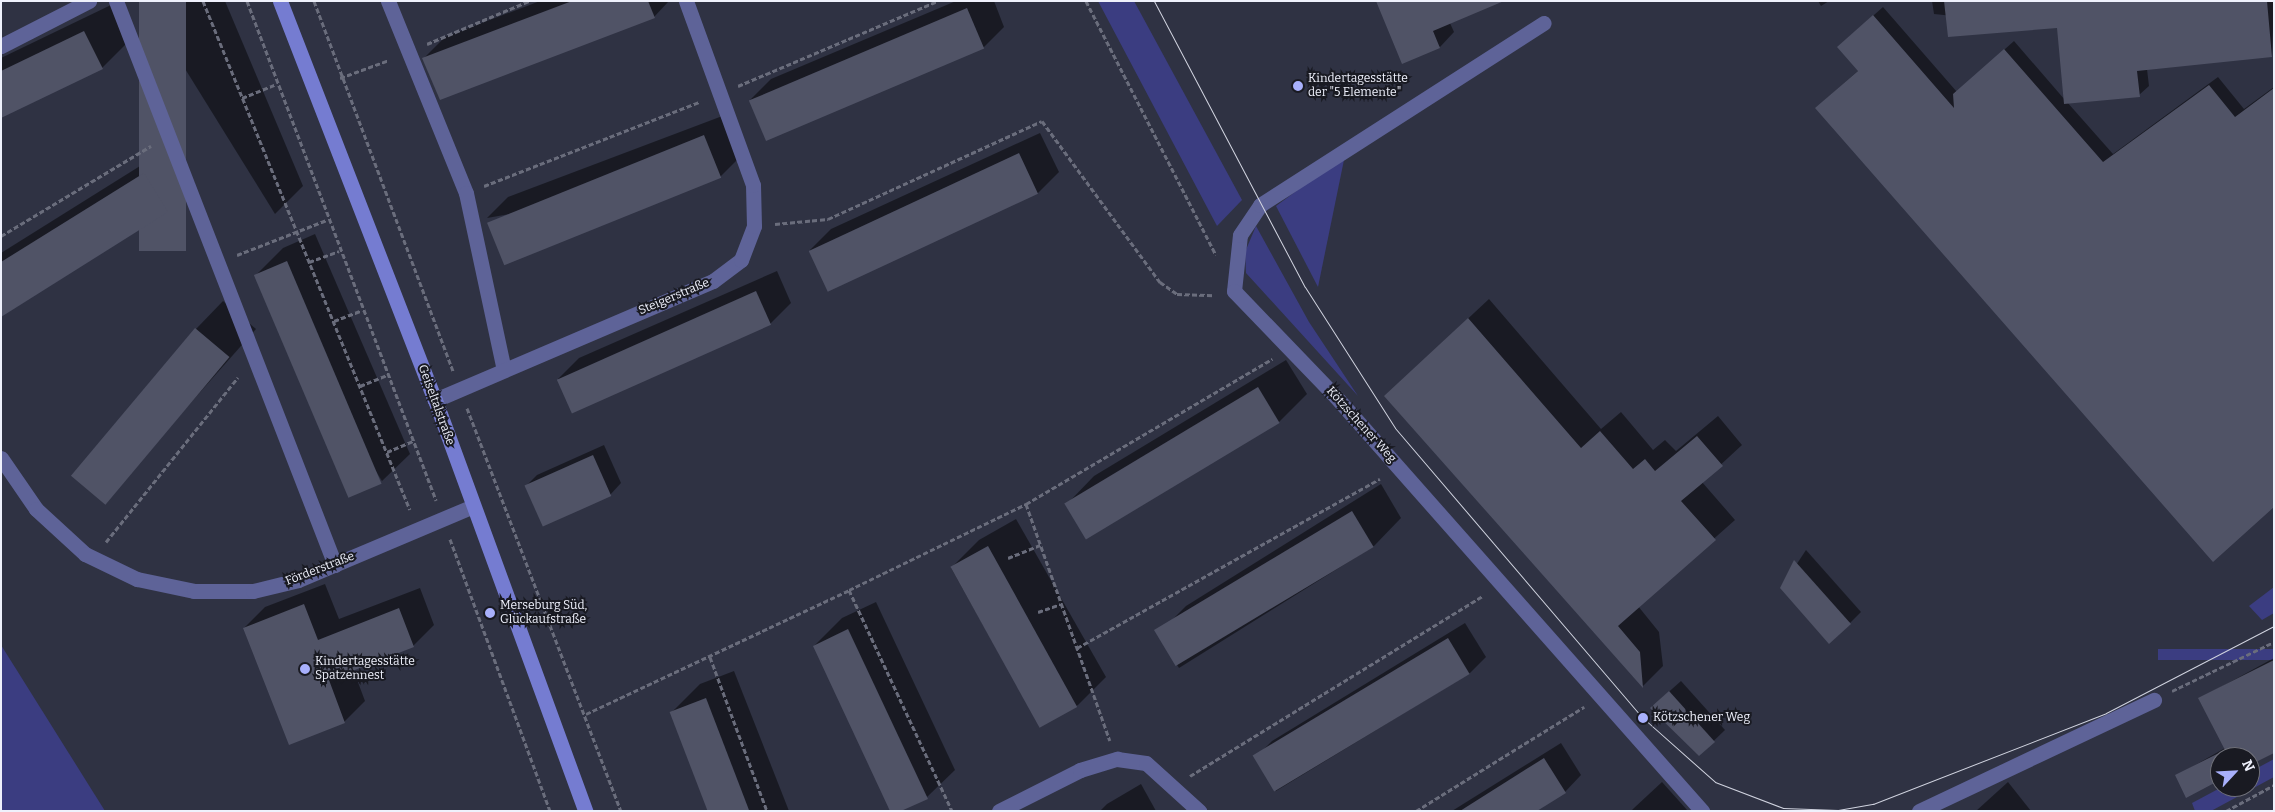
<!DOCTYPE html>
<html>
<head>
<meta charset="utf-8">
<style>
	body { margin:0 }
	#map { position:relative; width:2275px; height:812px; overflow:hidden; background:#2f3243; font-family:Bitter,serif }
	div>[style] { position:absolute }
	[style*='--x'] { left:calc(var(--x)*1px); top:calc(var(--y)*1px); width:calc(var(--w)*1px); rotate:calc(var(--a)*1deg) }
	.green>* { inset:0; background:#3b3d81; transform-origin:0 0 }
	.shadow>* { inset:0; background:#0007 }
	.building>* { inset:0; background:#505366; transform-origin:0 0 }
	.path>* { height:3px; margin-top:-1.5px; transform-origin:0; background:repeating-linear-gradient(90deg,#6a6d7c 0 5px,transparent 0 7.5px) }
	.lane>* { height:15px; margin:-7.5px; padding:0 7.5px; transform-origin:7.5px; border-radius:7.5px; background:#5e6398 }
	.street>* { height:15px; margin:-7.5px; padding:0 7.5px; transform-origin:7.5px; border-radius:7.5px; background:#5e6398 }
	.secondary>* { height:15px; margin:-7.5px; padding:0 7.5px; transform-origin:7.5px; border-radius:7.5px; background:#757cd1 }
	.tram>* { height:1px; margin:-0.5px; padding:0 0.5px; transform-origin:0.5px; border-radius:0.5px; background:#d0d3df }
	.dots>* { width:14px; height:14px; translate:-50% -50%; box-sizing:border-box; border:2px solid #191a22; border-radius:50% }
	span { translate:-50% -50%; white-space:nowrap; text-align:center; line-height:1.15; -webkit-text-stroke:4px #191a22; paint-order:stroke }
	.poi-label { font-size:12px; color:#eff1fc }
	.left { translate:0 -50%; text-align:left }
	.street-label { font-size:12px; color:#eff1fc }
	.frame { position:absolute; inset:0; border:2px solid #eff1fc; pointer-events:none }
	.north { position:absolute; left:2210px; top:747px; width:50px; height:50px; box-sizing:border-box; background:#191a22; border:1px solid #6f7079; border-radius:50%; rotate:65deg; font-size:14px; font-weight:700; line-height:20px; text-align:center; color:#eff1fc }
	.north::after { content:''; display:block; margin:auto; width:18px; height:22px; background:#a8b0fc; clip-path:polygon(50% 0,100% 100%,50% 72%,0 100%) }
</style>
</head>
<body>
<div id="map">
	<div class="green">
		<i style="clip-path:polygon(1098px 1px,1134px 1px,1242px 200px,1217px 226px)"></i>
		<i style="clip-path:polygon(1345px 155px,1318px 287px,1276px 206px)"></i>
		<i style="clip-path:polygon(1256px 226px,1309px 322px,1358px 396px,1246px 273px,1245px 252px)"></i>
		<i style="clip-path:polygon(2274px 587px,2274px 613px,2262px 620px,2249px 606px)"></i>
		<i style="clip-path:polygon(1px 645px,105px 811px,1px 811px)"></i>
		<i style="left:2274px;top:649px;width:11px;height:116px;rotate:90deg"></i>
		<i style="clip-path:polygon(2274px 759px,2274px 777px,2211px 811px,2195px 811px,2192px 803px,2222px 787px,2250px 787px,2250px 772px)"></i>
	</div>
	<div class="shadow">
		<i style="clip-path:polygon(143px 1px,225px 1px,303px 186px,275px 214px)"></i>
		<i style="clip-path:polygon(540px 1px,669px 1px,654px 17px,424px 58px,445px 37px)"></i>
		<i style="clip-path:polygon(956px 1px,994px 1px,1004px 27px,983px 48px,750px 100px,771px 79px)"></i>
		<i style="clip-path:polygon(1378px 1px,1450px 23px,1454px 32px,1440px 47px)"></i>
		<i style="clip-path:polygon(1818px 1px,1829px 1px,1821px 6px)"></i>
		<i style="clip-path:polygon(1932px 1px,2274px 1px,2272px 56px,2147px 69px,2149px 86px,2139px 95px,2067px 102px,2113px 154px,2218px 77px,2244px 109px,2274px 87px,2274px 505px,1826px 99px,1859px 70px,1848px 38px,1883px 7px,1957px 92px,2014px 41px,2065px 100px,2058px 27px,1934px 14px)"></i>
		<i style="clip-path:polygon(113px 4px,130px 40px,102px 68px,1px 116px,1px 58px)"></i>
		<i style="clip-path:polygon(725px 115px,741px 156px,720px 177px,487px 218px,508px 197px)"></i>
		<i style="clip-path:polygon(1040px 133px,1059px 172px,1038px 193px,828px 289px,810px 250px,831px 229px)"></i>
		<i style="clip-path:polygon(172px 146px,195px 183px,167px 211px,1px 316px,1px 253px)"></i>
		<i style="clip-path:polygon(315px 234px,410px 454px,382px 481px,255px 276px,283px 248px)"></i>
		<i style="clip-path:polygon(777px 271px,791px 303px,770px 324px,572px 411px,558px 379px,579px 358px)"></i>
		<i style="clip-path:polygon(1489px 299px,1601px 429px,1621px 412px,1653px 450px,1665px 440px,1676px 451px,1718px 416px,1742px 445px,1702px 482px,1735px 520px,1638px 606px,1659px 632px,1663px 666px,1643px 686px,1385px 396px)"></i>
		<i style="clip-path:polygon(223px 301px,256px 329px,103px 502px,196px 329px)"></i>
		<i style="clip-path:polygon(1286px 360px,1307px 394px,1279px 422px,1067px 504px,1094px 476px)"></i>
		<i style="clip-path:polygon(604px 445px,621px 483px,610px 495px,526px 486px,537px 475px)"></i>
		<i style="clip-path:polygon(1381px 484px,1401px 518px,1374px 546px,1179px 668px,1158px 634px,1186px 606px)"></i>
		<i style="clip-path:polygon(1016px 519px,1106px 677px,1078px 705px,1040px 726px,951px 568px,979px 540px)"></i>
		<i style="clip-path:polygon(1806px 550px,1861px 612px,1850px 623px,1781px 588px)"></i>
		<i style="clip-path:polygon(325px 584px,339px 619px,420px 588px,434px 625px,413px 646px,353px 669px,365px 701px,344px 722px,244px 628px,265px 607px)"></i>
		<i style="clip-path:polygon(876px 602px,955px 770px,927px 797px,814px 646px,842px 618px)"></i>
		<i style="clip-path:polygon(1465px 623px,1486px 657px,1470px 673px,1276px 791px,1256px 757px,1272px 741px)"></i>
		<i style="clip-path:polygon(2274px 658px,2274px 752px,2250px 764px,2250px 757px,2220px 757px,2220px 779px,2176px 776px,2225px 748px,2199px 699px)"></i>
		<i style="clip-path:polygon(734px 671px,789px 811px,711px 811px,672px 712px,700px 684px)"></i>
		<i style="clip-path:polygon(1681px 681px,1725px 730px,1699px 755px,1663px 697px)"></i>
		<i style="clip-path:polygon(1561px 743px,1581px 775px,1565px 792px,1535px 811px,1452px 811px)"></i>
		<i style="clip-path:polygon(1662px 782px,1688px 811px,1631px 811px,1634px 808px)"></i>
		<i style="clip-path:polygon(2008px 782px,2031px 811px,1976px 811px)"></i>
		<i style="clip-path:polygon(1141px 784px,1156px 811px,1100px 811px,1107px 804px)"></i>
	</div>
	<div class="building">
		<i style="left:139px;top:1px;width:47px;height:250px"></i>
		<i style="clip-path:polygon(572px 1px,648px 1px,655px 18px,440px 100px,422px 58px)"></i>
		<i style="clip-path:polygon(1376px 1px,1504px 1px,1433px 31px,1440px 48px,1402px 64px)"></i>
		<i style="clip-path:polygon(1944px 1px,2267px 1px,2272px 57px,2137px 71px,2140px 97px,2064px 104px,2057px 28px,1948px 37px)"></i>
		<i style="left:967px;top:8px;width:44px;height:237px;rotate:67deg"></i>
		<i style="clip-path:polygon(1873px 15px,1954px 108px,1953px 94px,2004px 49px,2103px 162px,2209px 85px,2235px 117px,2274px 88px,2274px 507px,2213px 562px,1815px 108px,1858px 71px,1837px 47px)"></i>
		<i style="clip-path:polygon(84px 31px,103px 69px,1px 118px,1px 71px)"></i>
		<i style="left:704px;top:135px;width:46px;height:234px;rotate:68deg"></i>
		<i style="left:1019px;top:153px;width:45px;height:232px;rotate:65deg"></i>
		<i style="clip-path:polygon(144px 173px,168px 212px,1px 317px,1px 262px)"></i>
		<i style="left:287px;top:261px;width:242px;height:36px;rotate:67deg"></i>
		<i style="left:756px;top:291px;width:37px;height:218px;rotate:66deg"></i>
		<i style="clip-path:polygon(1468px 318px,1581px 448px,1600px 431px,1633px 469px,1645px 459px,1655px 471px,1697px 436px,1723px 466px,1681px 501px,1716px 540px,1618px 626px,1640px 652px,1643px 688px,1384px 396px)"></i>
		<i style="left:195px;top:328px;width:45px;height:193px;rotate:40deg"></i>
		<i style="left:1258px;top:387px;width:42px;height:226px;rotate:59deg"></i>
		<i style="left:593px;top:455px;width:45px;height:75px;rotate:66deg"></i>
		<i style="left:1352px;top:511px;width:42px;height:231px;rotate:59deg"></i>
		<i style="left:988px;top:546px;width:184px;height:43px;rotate:61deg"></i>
		<i style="clip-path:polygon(1794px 560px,1851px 624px,1829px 644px,1780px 588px)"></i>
		<i style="clip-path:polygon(304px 604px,318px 640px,399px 608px,414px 647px,329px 680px,345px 723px,289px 745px,243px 628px)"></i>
		<i style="clip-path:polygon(848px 629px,928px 799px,901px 811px,890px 811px,813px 646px)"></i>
		<i style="left:1448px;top:638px;width:42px;height:228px;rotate:59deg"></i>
		<i style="clip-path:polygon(2274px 660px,2274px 753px,2250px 765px,2250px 757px,2220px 757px,2220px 780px,2186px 798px,2175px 775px,2225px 750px,2198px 698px)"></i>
		<i style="clip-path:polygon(1669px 691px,1715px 742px,1699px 756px,1650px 708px)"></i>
		<i style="left:706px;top:698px;width:121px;height:39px;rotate:69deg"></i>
		<i style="clip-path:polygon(1544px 758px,1566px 793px,1537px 811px,1460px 811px)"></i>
	</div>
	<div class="path">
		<i style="--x:203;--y:1;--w:549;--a:67.87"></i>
		<i style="--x:247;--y:1;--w:534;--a:69.26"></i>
		<i style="--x:314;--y:1;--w:395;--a:69.4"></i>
		<i style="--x:1086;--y:1;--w:285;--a:62.9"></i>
		<i style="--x:427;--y:44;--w:111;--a:-22.9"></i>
		<i style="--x:340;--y:78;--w:52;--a:-20.2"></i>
		<i style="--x:738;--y:86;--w:216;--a:-23.1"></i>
		<i style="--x:242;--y:98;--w:35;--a:-22"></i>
		<i style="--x:484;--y:186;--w:232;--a:-21.3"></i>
		<i style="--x:775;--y:224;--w:53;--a:-5.4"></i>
		<i style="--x:828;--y:219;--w:235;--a:-24.6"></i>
		<i style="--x:1042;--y:121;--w:200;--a:53.8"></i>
		<i style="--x:1160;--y:282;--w:21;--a:35"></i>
		<i style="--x:1177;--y:294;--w:37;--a:2"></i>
		<i style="--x:1;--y:236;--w:175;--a:-31"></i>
		<i style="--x:237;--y:255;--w:97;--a:-21.3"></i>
		<i style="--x:309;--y:262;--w:32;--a:-20"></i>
		<i style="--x:334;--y:321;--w:30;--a:-21"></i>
		<i style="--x:360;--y:386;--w:29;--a:-22"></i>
		<i style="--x:467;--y:408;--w:431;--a:69.1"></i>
		<i style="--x:387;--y:452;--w:28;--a:-23"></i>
		<i style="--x:1026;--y:504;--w:251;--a:70.5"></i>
		<i style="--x:450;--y:539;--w:290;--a:69.8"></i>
		<i style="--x:106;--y:542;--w:211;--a:-51.3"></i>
		<i style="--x:1008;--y:558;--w:35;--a:-22"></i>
		<i style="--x:849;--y:590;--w:197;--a:-25.9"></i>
		<i style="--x:1026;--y:504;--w:286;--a:-30.5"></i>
		<i style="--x:1038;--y:612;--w:24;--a:-19"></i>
		<i style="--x:1077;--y:648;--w:347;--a:-29.2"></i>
		<i style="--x:710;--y:657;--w:164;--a:69.7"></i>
		<i style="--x:2172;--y:691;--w:113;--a:-25.7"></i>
		<i style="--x:586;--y:714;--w:291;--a:-25.2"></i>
		<i style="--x:849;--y:590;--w:244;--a:65"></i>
		<i style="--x:1190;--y:776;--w:344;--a:-31.6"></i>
		<i style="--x:1416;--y:811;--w:198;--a:-31.8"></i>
		<i style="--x:2226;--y:811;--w:55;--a:-28.4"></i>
	</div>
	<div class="lane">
		<i style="--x:116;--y:1;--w:605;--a:68.78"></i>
		<i style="--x:388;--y:1;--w:207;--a:67.9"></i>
		<i style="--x:466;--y:193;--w:181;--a:77.9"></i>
		<i style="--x:1;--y:46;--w:99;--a:-27.1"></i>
		<i style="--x:1234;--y:291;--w:56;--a:-83.9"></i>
		<i style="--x:1240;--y:235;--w:36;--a:-56"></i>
		<i style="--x:1260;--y:205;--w:337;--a:-32.7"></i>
		<i style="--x:1919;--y:811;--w:260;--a:-25.3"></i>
	</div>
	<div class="street">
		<i style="--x:1234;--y:291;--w:147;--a:46.1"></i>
		<i style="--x:1336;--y:397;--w:553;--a:48.52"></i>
		<i style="--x:435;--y:400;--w:302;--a:-23.2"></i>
		<i style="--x:713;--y:281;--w:35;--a:-37"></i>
		<i style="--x:741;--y:260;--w:36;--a:-69"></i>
		<i style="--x:754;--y:226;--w:41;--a:-91.4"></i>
		<i style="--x:753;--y:185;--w:196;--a:-110"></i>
		<i style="--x:1;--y:458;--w:62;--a:55.5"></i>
		<i style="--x:36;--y:509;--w:67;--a:42.6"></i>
		<i style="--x:85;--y:554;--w:58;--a:25.7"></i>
		<i style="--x:137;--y:579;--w:58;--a:11.9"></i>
		<i style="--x:194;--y:591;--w:59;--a:0"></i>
		<i style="--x:253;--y:591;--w:46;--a:-13.7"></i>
		<i style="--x:298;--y:580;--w:190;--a:-22.9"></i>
		<i style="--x:999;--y:811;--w:91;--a:-26.8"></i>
		<i style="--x:1080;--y:770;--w:39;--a:-17"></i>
		<i style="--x:1117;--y:759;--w:29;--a:8"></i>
		<i style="--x:1146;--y:763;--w:72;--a:42.2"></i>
	</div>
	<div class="secondary">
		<i style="--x:280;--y:1;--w:428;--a:68.8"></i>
		<i style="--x:435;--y:400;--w:438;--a:69.9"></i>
	</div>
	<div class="tram">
		<i style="--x:1154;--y:1;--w:323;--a:62.2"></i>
		<i style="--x:1305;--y:287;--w:167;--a:57.4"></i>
		<i style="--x:1395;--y:428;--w:382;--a:49.5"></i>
		<i style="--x:1643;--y:718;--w:96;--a:41.6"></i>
		<i style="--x:1715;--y:782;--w:73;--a:20.9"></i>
		<i style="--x:1783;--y:808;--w:55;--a:2.1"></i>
		<i style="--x:1838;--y:810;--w:36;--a:-10"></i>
		<i style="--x:1873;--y:804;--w:250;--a:-21.3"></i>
		<i style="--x:2106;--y:713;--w:189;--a:-27.4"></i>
	</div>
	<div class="dots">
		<i style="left:1298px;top:86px;background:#a8b0fc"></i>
		<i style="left:490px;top:613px;background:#a8b0fc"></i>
		<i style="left:305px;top:669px;background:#a8b0fc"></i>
		<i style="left:1643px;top:718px;background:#a8b0fc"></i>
	</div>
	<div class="poi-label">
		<span class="left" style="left:1308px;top:86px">Kindertagesstätte<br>der "5 Elemente"</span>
		<span class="left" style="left:500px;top:613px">Merseburg Süd,<br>Glückaufstraße</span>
		<span class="left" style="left:315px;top:669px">Kindertagesstätte<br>Spatzennest</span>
		<span class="left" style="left:1653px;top:718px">Kötzschener Weg</span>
	</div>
	<div class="street-label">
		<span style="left:674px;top:297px;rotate:-23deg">Steigerstraße</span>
		<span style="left:436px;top:405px;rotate:70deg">Geiseltalstraße</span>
		<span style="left:1361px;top:425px;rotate:48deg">Kötzschener Weg</span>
		<span style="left:320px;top:569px;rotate:-21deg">Förderstraße</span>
	</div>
	<div class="frame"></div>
	<div class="north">N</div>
</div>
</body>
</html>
